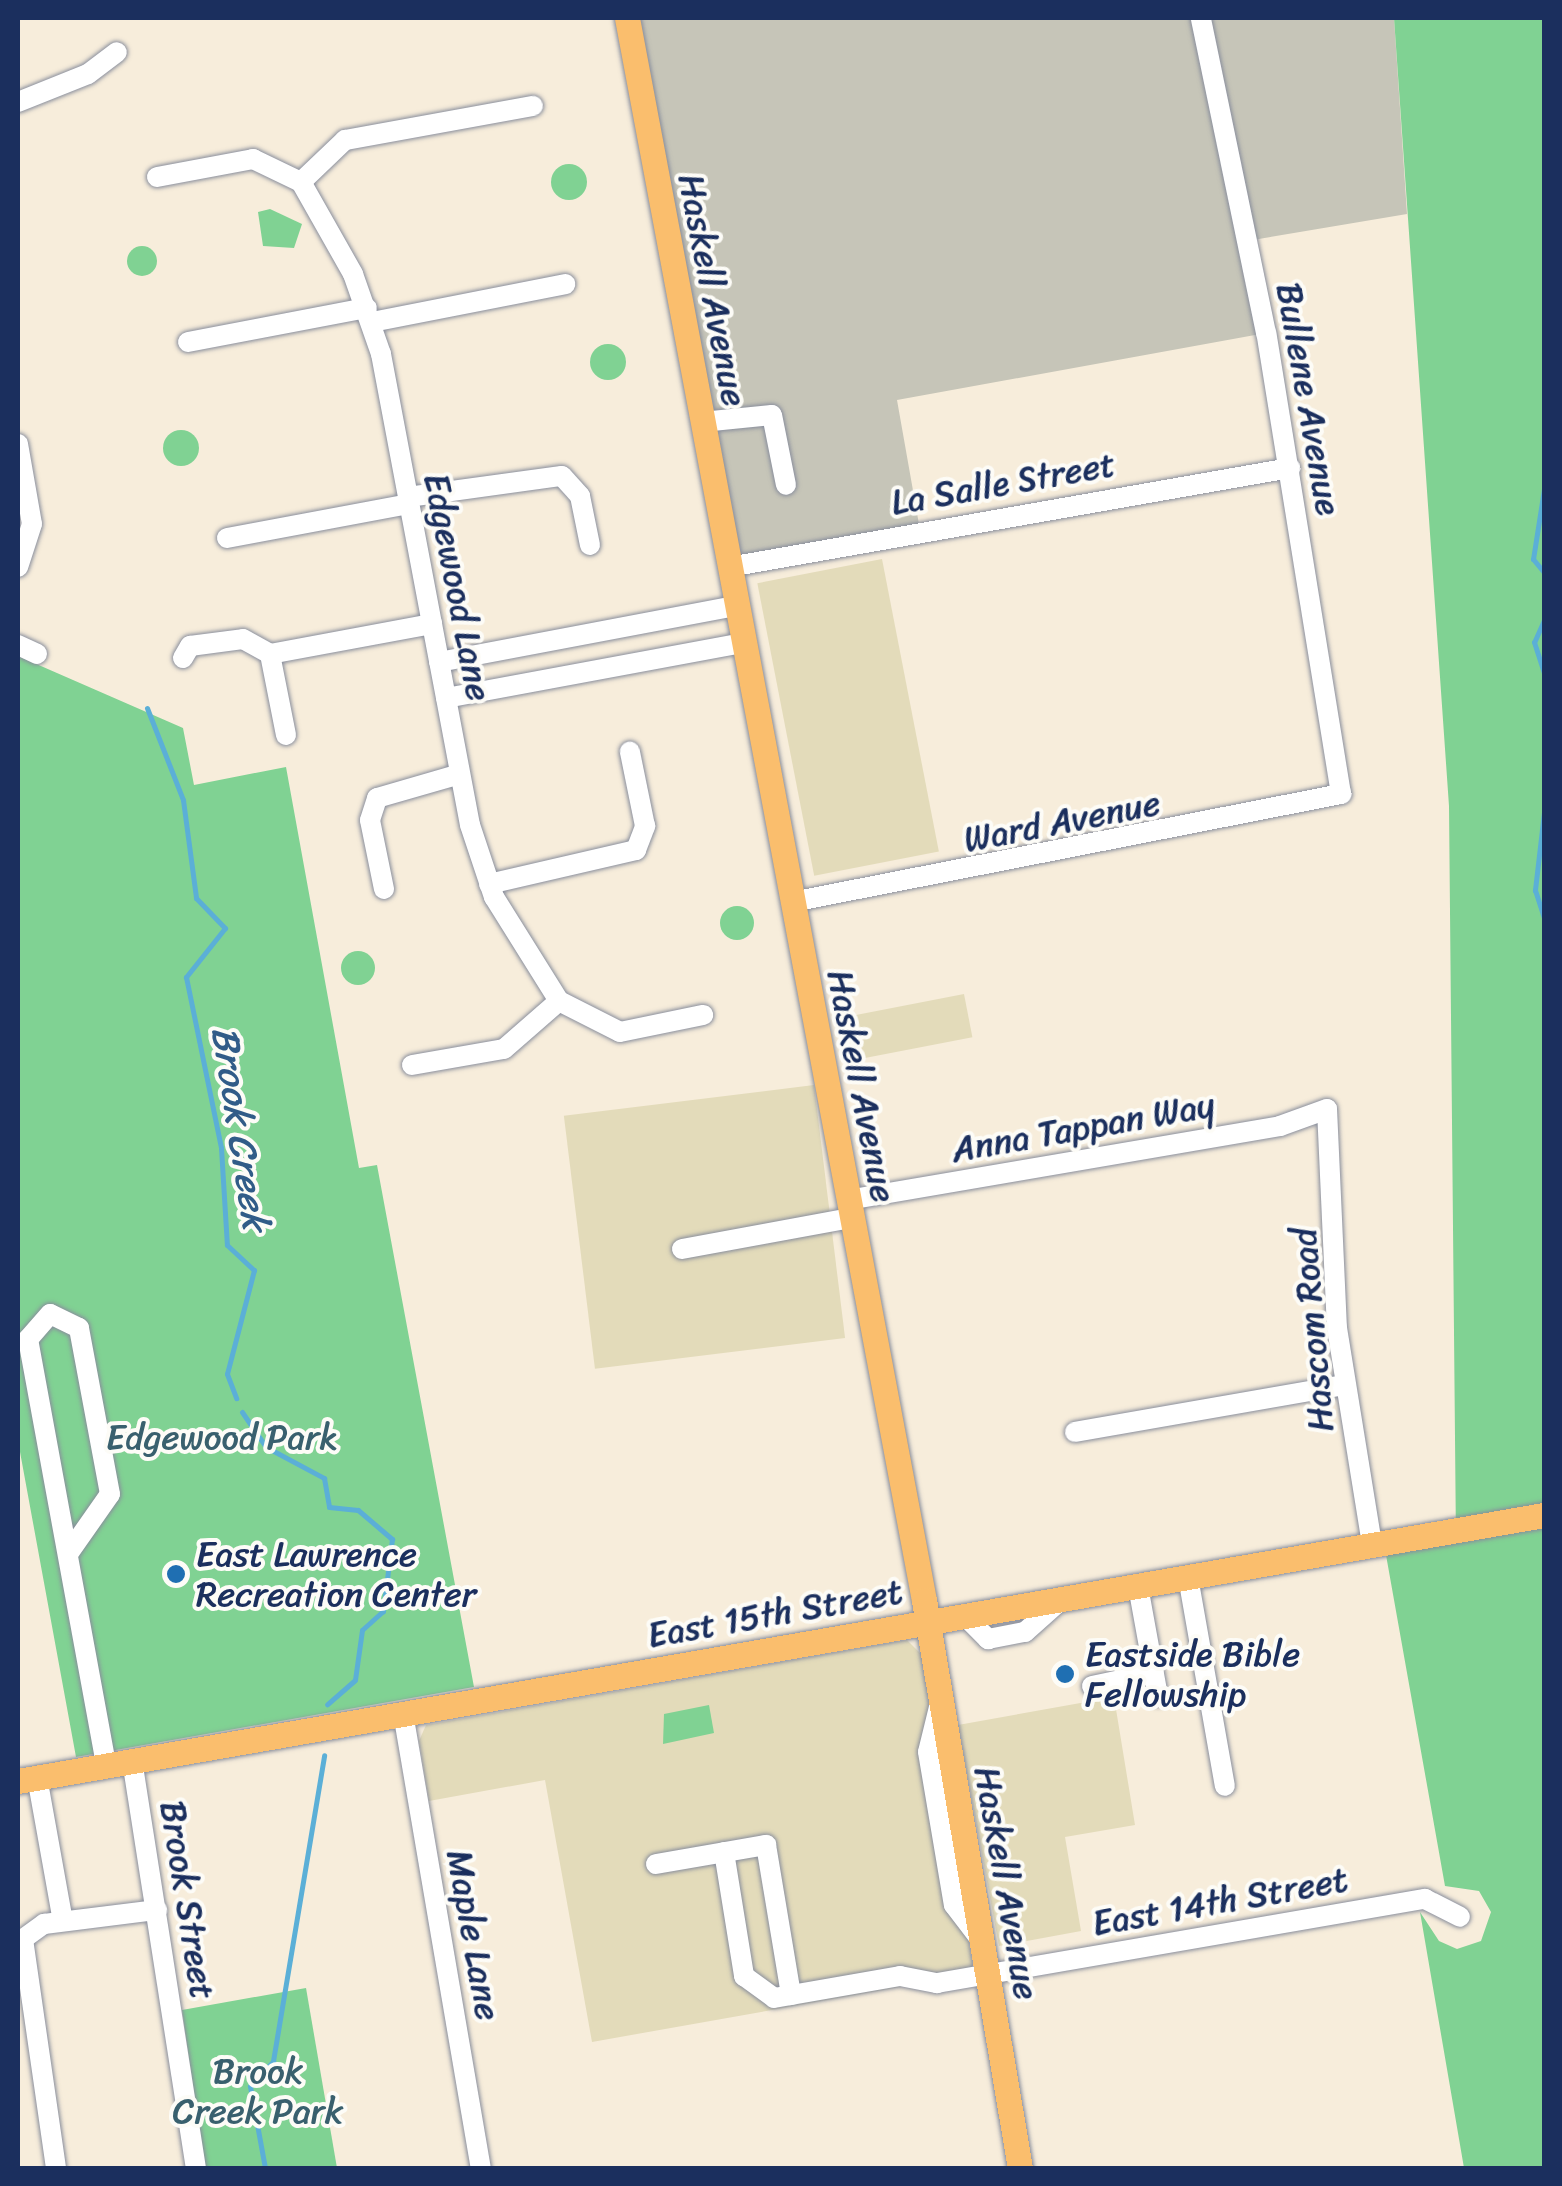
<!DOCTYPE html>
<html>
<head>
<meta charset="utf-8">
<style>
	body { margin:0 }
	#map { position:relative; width:1562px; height:2186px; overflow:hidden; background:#f7eddb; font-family:Sriracha,sans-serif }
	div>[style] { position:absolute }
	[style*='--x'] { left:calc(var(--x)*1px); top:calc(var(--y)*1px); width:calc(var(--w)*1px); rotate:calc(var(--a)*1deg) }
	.built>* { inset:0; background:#e3dbba; transform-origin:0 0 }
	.industrial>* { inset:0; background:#c6c5b8 }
	.green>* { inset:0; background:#80d293 }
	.round { border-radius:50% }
	.stream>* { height:5px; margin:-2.5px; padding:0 2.5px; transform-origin:2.5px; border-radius:2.5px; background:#5bafd7 }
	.roads { filter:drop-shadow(0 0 2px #898e9c) drop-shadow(0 0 2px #898e9c) }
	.minor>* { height:20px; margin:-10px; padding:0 10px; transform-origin:10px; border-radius:10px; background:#fff }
	.major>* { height:25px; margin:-12.5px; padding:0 12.5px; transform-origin:12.5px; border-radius:12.5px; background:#fabe6d }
	.dots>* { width:28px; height:28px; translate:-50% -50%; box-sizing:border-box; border:5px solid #fdfcf7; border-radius:50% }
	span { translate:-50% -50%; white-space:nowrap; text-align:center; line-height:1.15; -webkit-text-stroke:8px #fdfcf7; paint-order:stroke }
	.street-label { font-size:35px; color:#1b2f5e }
	.park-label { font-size:35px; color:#39606e }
	.poi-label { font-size:35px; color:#1b2f5e }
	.left { translate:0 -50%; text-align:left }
	.water-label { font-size:38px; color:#315c88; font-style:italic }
	.frame { position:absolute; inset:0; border:20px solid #1b2f5e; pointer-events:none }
</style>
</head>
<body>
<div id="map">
	<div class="built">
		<i style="left:882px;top:559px;width:298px;height:127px;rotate:79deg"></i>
		<i style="left:964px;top:994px;width:44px;height:128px;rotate:79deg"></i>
		<i style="left:814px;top:1085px;width:255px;height:252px;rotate:83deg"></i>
		<i style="clip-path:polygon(907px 1640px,922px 1655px,974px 1974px,592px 2042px,545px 1780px,429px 1801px,419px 1741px,426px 1725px)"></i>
		<i style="clip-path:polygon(1114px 1697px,1135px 1825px,1065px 1837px,1081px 1931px,999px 1946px,958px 1725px)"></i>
	</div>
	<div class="industrial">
		<i style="clip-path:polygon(627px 18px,1394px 18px,1407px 214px,1247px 241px,1266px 333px,897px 400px,920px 530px,729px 567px)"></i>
	</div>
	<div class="green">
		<i style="clip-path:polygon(1394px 18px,1544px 18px,1544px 2168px,1464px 2168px,1420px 1912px,1439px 1941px,1457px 1949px,1481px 1941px,1491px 1912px,1479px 1891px,1445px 1886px,1386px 1555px,1456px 1543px,1449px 806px)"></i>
		<i class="round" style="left:551px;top:164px;width:36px;height:36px"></i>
		<i style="clip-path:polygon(270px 209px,302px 224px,294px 248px,263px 246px,258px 212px)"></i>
		<i class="round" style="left:127px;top:246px;width:30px;height:30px"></i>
		<i class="round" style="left:590px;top:344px;width:36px;height:36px"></i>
		<i class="round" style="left:163px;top:430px;width:36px;height:36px"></i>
		<i style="clip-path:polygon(18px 656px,183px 728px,194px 785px,286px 767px,359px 1168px,377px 1165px,474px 1687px,76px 1757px,18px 1441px)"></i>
		<i class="round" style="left:720px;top:906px;width:34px;height:34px"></i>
		<i class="round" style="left:341px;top:951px;width:34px;height:34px"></i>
		<i style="clip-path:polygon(709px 1705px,714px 1733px,663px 1744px,664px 1714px)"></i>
		<i style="clip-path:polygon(306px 1988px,337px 2168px,205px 2168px,182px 2010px)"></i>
	</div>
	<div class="stream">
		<i style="--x:1544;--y:489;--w:71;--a:98.9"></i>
		<i style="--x:1533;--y:559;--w:17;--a:50"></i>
		<i style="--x:1544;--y:620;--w:24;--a:114"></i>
		<i style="--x:1534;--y:642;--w:32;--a:72"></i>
		<i style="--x:147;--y:708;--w:99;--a:68.6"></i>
		<i style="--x:183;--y:800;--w:99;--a:82.4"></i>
		<i style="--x:196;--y:898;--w:42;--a:46"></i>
		<i style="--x:225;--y:928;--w:63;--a:128.5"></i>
		<i style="--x:186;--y:977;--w:175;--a:78.4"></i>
		<i style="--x:221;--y:1148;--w:97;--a:86.5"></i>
		<i style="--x:227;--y:1245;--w:37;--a:43"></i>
		<i style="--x:254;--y:1270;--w:107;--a:104.6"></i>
		<i style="--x:227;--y:1374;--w:26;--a:69"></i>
		<i style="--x:1544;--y:812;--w:79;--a:96.6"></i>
		<i style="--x:1535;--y:890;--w:28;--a:72"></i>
		<i style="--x:1544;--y:1192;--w:1;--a:90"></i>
		<i style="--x:242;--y:1412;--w:42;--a:55.6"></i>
		<i style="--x:266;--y:1447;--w:66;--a:28.1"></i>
		<i style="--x:324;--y:1478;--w:29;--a:80"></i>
		<i style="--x:329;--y:1507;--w:29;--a:6"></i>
		<i style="--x:358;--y:1510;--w:45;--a:40.5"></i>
		<i style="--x:392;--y:1539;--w:73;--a:97.1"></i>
		<i style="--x:383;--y:1611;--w:28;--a:138"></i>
		<i style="--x:362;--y:1630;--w:50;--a:98"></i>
		<i style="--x:355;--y:1680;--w:37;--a:139"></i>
		<i style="--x:265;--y:2168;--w:83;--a:-100.4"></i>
		<i style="--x:250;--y:2086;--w:34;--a:-47"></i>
		<i style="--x:273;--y:2061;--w:310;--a:-80.5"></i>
	</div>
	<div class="roads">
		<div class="minor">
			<i style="--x:18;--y:102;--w:75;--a:-21.8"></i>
			<i style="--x:88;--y:74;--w:36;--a:-37"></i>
			<i style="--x:157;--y:177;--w:98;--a:-10.6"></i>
			<i style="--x:253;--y:159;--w:53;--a:25.6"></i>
			<i style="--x:301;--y:182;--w:106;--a:60.5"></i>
			<i style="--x:353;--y:274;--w:85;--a:70.7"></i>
			<i style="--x:381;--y:354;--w:479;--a:79.3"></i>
			<i style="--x:470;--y:825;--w:76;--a:71.6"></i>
			<i style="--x:494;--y:897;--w:123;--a:58"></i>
			<i style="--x:559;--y:1001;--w:68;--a:26.9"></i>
			<i style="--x:620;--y:1032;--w:85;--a:-11.6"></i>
			<i style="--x:301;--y:182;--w:61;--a:-43.7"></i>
			<i style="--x:345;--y:140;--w:191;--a:-10.3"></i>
			<i style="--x:372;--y:322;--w:197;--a:-11.1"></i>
			<i style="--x:188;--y:342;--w:182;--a:-10.8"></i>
			<i style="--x:702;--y:422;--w:70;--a:-5.7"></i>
			<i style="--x:772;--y:415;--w:71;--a:78.7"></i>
			<i style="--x:18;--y:444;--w:81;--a:80.1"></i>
			<i style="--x:32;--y:524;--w:45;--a:108"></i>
			<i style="--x:408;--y:497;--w:155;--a:-7.8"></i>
			<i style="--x:562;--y:476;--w:27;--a:48"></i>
			<i style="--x:580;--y:496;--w:50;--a:78.5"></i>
			<i style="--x:227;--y:538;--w:185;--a:-10.6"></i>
			<i style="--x:729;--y:567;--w:570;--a:-10.01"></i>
			<i style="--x:18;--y:645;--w:21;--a:25"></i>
			<i style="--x:183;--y:658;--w:14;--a:-60"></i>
			<i style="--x:190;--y:646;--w:53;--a:-7.5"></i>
			<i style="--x:243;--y:639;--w:31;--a:29"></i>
			<i style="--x:439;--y:662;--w:302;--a:-10.7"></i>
			<i style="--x:446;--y:698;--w:303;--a:-10.5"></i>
			<i style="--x:286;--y:735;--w:83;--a:-101.2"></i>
			<i style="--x:270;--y:654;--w:165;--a:-10.5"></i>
			<i style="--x:489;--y:884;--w:151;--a:-13"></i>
			<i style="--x:636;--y:850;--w:26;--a:-69"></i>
			<i style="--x:645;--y:826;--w:76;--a:-101.5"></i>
			<i style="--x:384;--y:889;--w:70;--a:-101.5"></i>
			<i style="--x:370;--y:820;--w:23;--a:-72"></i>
			<i style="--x:377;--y:798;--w:86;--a:-16.1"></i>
			<i style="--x:792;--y:902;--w:560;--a:-11.13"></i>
			<i style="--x:1341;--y:794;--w:467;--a:-99.2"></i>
			<i style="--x:1266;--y:333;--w:322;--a:-101.7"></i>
			<i style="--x:412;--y:1065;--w:93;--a:-9.9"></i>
			<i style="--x:504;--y:1049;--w:73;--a:-41.1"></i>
			<i style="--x:848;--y:1200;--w:438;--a:-9.7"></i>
			<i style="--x:1280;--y:1126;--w:50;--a:-19.9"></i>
			<i style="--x:1327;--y:1109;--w:219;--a:87.4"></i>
			<i style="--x:1337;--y:1328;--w:220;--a:80.8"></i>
			<i style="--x:682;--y:1249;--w:172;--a:-10.4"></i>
			<i style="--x:1075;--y:1432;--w:274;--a:-9.9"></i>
			<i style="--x:68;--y:1554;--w:73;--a:-55"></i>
			<i style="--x:110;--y:1494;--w:169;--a:-100.6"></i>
			<i style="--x:79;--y:1328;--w:32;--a:-154"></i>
			<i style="--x:50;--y:1314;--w:33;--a:131"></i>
			<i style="--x:28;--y:1339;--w:433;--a:79.6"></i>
			<i style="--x:1188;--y:1577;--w:212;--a:80"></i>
			<i style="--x:1138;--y:1586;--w:112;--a:79.7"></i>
			<i style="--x:965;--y:1616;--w:33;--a:45"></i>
			<i style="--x:988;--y:1639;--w:38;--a:-11"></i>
			<i style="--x:1025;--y:1632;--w:48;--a:-41.6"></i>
			<i style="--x:1092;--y:1686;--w:63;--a:-11.8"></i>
			<i style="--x:939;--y:1707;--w:46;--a:103.7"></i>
			<i style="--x:928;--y:1752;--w:155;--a:80.4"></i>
			<i style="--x:954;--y:1905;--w:43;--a:52.6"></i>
			<i style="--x:403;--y:1713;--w:462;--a:80.3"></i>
			<i style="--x:132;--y:1760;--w:413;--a:81.1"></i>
			<i style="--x:37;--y:1777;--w:146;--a:79.8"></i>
			<i style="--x:724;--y:1852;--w:126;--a:80.8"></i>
			<i style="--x:744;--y:1976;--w:37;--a:36"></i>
			<i style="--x:774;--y:1998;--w:128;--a:-9.9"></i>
			<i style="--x:900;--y:1976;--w:38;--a:11"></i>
			<i style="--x:937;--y:1983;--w:495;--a:-9.8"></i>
			<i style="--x:1425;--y:1899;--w:39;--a:27"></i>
			<i style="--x:656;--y:1864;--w:112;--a:-9.8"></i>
			<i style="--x:766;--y:1845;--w:152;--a:80.5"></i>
			<i style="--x:56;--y:2168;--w:231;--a:-98.2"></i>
			<i style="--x:23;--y:1939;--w:26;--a:-36"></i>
			<i style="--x:44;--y:1924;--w:114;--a:-7.1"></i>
		</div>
		<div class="major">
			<i style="--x:627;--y:18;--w:1610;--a:79.37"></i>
			<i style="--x:924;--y:1600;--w:576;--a:80.41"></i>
			<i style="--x:18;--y:1781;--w:1549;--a:-9.89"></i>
		</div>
	</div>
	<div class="dots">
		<i style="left:176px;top:1574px;background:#1f6fb2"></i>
		<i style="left:1065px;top:1674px;background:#1f6fb2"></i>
	</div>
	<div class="street-label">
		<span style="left:713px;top:290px;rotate:79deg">Haskell Avenue</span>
		<span style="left:1309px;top:399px;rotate:80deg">Bullene Avenue</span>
		<span style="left:1003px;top:483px;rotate:-10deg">La Salle Street</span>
		<span style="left:458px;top:587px;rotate:79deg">Edgewood Lane</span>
		<span style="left:1062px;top:821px;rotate:-11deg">Ward Avenue</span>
		<span style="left:862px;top:1086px;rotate:79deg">Haskell Avenue</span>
		<span style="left:1083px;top:1127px;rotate:-10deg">Anna Tappan Way</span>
		<span style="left:1312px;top:1330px;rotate:-95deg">Hascom Road</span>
		<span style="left:775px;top:1613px;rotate:-10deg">East 15th Street</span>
		<span style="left:1007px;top:1883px;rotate:80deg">Haskell Avenue</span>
		<span style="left:188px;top:1900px;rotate:81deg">Brook Street</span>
		<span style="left:1220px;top:1901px;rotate:-10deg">East 14th Street</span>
		<span style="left:474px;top:1935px;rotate:80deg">Maple Lane</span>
	</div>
	<div class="park-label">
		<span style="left:222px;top:1437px">Edgewood Park</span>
		<span style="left:258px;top:2091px">Brook<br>Creek Park</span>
	</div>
	<div class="poi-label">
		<span class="left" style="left:196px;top:1574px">East Lawrence<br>Recreation Center</span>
		<span class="left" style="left:1085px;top:1674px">Eastside Bible<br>Fellowship</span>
	</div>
	<div class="water-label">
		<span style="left:240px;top:1128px;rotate:81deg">Brook Creek</span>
	</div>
	<div class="frame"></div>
</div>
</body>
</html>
